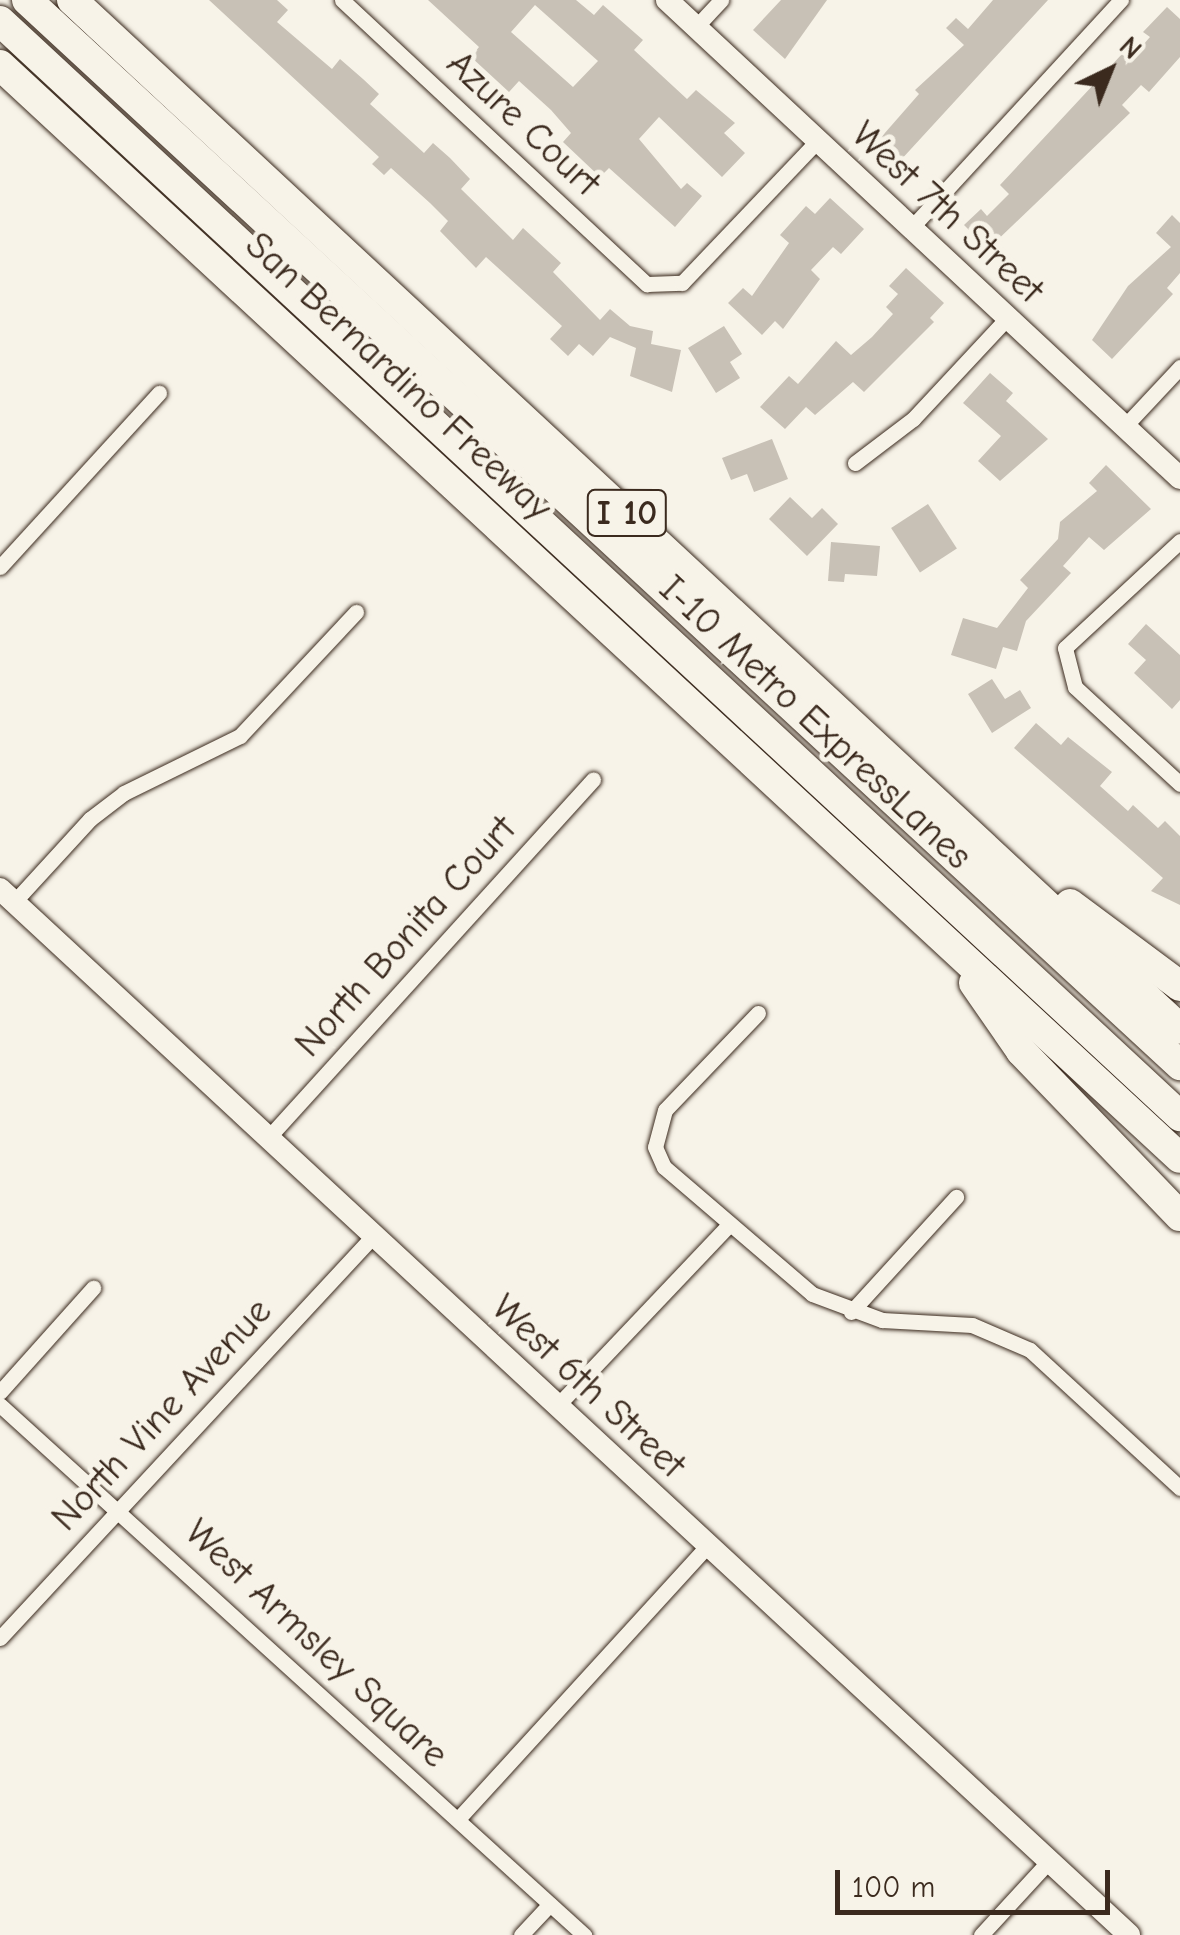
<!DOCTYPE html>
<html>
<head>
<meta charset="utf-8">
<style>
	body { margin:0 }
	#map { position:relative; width:1180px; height:1935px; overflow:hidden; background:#f7f3e8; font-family:"Comic Neue",sans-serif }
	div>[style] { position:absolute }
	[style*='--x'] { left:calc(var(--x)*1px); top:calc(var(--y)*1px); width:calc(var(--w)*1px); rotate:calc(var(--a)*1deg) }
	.building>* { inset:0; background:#c8c1b6; transform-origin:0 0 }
	.roads { filter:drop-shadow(0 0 2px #3b2a1e) drop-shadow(0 0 2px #3b2a1e) }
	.street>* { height:15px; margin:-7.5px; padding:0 7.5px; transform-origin:7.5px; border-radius:7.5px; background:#f7f3e8 }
	.secondary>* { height:22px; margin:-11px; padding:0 11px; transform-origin:11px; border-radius:11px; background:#f7f3e8 }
	.highway>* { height:30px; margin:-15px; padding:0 15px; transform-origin:15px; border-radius:15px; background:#f7f3e8 }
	span { translate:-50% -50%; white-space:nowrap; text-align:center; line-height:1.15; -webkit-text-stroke:10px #f7f3e8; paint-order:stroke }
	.shield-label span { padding:2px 8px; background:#f7f3e8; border:2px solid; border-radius:8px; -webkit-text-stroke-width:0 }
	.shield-label { font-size:35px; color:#3b2a1e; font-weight:700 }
	.street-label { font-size:38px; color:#3b2a1e }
	.north { position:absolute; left:1060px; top:20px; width:100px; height:100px; -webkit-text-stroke:8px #f7f3e8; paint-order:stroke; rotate:43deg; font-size:28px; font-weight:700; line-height:40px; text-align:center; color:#3b2a1e }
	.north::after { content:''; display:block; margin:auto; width:35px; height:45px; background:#3b2a1e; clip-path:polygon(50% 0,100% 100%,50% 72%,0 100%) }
	.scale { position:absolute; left:835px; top:1870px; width:275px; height:45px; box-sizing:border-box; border:5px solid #3b2a1e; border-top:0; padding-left:12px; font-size:30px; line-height:35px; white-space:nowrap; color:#3b2a1e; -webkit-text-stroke:8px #f7f3e8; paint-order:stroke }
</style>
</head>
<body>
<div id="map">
	<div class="building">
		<i style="clip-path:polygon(209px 0,277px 0,288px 10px,277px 22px,332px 69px,340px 59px,363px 79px,379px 94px,370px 104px,424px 153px,433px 143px,450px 158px,470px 179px,461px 189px,513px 240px,523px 228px,561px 263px,553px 272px,600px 320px,610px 309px,630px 326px,653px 331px,651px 344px,681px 350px,672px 392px,630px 376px,636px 348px,610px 337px,593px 356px,579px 344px,568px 356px,550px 339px,562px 326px,486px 257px,476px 268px,440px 231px,448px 221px,430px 203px,391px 168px,384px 175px,372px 164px,379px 157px)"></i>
		<i style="clip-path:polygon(evenodd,428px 0,576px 0,594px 15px,603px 5px,643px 40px,634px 50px,687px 99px,696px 90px,735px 123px,724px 133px,745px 153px,722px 177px,659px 117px,639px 139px,681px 189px,687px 183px,702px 196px,675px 227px,609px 168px,600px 177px,563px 142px,571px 133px,551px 110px,519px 81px,509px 92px,471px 57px,479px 47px,428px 0,535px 5px,598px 61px,573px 87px,511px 32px,535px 5px)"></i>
		<i style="clip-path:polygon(781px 0,827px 0,785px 59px,753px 30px)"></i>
		<i style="clip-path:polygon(993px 0,1048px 0,899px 162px,877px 142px,919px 94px,915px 90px,964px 45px,946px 28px,956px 18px,968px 29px)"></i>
		<i style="clip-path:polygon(1167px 7px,1180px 19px,1180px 57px,1149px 92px,1141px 85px,1122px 105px,1130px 113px,988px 249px,964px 225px,981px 209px,987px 216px,1009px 194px,1000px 185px,1122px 54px,1129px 61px,1150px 37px,1143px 32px)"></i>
		<i style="clip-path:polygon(830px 198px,864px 229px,841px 254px,833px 247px,811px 270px,820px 279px,783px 329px,775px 321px,762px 335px,728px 303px,743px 288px,752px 296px,789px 243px,780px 235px,806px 206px,815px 214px)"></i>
		<i style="clip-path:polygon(1172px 215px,1180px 223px,1180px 273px,1167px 288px,1173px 294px,1112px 359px,1092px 340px,1128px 286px,1171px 247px,1156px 233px)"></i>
		<i style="clip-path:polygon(906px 268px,944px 303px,930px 318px,934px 322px,864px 392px,853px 382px,815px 415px,806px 407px,785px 429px,760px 407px,789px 376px,798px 384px,836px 341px,851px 355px,872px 337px,893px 314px,886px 307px,898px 294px,889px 286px)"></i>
		<i style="clip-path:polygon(724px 326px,742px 354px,730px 362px,740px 378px,716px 393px,688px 348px)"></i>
		<i style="clip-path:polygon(990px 373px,1013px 393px,1006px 401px,1048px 439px,1000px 481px,978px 461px,1001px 436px,963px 403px)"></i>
		<i style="clip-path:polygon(772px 439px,788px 479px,754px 492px,747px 474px,731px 480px,722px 458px)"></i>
		<i style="clip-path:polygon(1106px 465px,1151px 509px,1104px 550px,1089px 537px,1063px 566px,1071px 573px,1026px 621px,1017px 651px,1003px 647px,996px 669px,951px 655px,963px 618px,997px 628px,1028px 588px,1020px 580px,1058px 539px,1060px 522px,1097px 491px,1089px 483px)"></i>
		<i style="clip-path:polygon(790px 497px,812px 518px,822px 508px,838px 524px,807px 556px,769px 519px)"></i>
		<i style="left:928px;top:504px;width:53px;height:44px;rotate:57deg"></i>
		<i style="clip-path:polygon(831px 542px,880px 546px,877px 576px,845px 574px,844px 582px,828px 581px)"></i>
		<i style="clip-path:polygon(1146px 624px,1180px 655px,1180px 700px,1172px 709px,1134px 673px,1146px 660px,1128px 644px)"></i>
		<i style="clip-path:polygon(992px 679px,1005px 699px,1020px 690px,1031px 708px,992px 733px,968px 694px)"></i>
		<i style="clip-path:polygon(1036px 723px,1061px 745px,1068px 737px,1112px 772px,1100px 786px,1128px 811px,1133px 805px,1158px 828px,1165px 821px,1180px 836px,1180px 905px,1151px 891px,1163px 878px,1014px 748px)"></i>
	</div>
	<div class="roads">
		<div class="street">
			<i style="--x:342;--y:0;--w:417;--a:43"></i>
			<i style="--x:647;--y:284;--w:35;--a:-2"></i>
			<i style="--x:682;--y:283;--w:196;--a:-46.4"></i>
			<i style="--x:696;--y:27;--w:37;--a:-47"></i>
			<i style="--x:912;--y:227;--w:309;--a:-47.4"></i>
			<i style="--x:1125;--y:426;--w:81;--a:-47"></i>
			<i style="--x:855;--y:463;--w:73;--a:-37.2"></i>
			<i style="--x:913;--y:419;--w:141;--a:-47"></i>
			<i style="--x:1180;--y:541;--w:157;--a:137.1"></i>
			<i style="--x:1065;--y:648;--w:40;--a:75.6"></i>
			<i style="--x:1075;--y:687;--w:143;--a:42.7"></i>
			<i style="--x:0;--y:567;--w:236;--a:-47.6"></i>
			<i style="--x:14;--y:902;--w:113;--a:-47.5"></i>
			<i style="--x:90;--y:819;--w:43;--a:-37.4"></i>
			<i style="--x:124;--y:793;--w:129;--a:-26.2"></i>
			<i style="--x:240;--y:736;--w:170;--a:-46.9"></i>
			<i style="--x:758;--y:1013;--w:134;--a:133.8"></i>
			<i style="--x:665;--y:1110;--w:38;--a:105"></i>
			<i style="--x:655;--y:1147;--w:22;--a:66"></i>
			<i style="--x:664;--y:1167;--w:195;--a:40.6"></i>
			<i style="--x:812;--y:1294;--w:75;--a:20.4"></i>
			<i style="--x:882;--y:1320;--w:90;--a:3.2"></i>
			<i style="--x:972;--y:1325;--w:63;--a:23.3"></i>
			<i style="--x:1030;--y:1350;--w:204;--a:42.6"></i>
			<i style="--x:268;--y:1138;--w:484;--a:-47.8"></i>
			<i style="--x:851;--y:1312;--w:156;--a:-47.6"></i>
			<i style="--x:0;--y:1392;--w:140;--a:-48.2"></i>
			<i style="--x:0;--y:1405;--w:789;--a:42.22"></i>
			<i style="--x:557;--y:1406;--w:251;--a:-46.5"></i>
			<i style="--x:0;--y:1638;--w:548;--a:-47.14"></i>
			<i style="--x:458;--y:1819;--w:371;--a:-47.6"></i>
			<i style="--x:521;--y:1935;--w:42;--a:-46.9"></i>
			<i style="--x:981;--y:1935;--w:100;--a:-47.4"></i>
		</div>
		<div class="secondary">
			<i style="--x:667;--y:0;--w:701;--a:42.98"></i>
			<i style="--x:0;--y:889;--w:1539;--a:42.81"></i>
		</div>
		<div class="highway">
			<i style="--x:27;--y:0;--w:1570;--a:42.73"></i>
			<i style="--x:72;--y:0;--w:1512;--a:42.88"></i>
			<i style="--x:0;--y:21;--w:1610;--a:42.86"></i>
			<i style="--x:0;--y:65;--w:1608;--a:42.81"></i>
			<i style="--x:1070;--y:904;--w:137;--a:36.7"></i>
			<i style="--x:974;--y:983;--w:83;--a:55.3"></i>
			<i style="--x:1021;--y:1051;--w:229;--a:46.1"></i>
		</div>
	</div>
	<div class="shield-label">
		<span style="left:627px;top:513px">I 10</span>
	</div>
	<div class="street-label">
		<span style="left:523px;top:124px;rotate:43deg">Azure Court</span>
		<span style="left:947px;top:213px;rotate:43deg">West 7th Street</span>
		<span style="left:398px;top:377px;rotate:43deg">San Bernardino Freeway</span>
		<span style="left:815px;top:723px;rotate:43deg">I-10 Metro ExpressLanes</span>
		<span style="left:406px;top:937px;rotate:-48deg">North Bonita Court</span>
		<span style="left:588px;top:1387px;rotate:43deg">West 6th Street</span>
		<span style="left:162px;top:1415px;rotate:-47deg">North Vine Avenue</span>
		<span style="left:316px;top:1644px;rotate:43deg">West Armsley Square</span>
	</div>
	<div class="north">N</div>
	<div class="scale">100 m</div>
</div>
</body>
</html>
